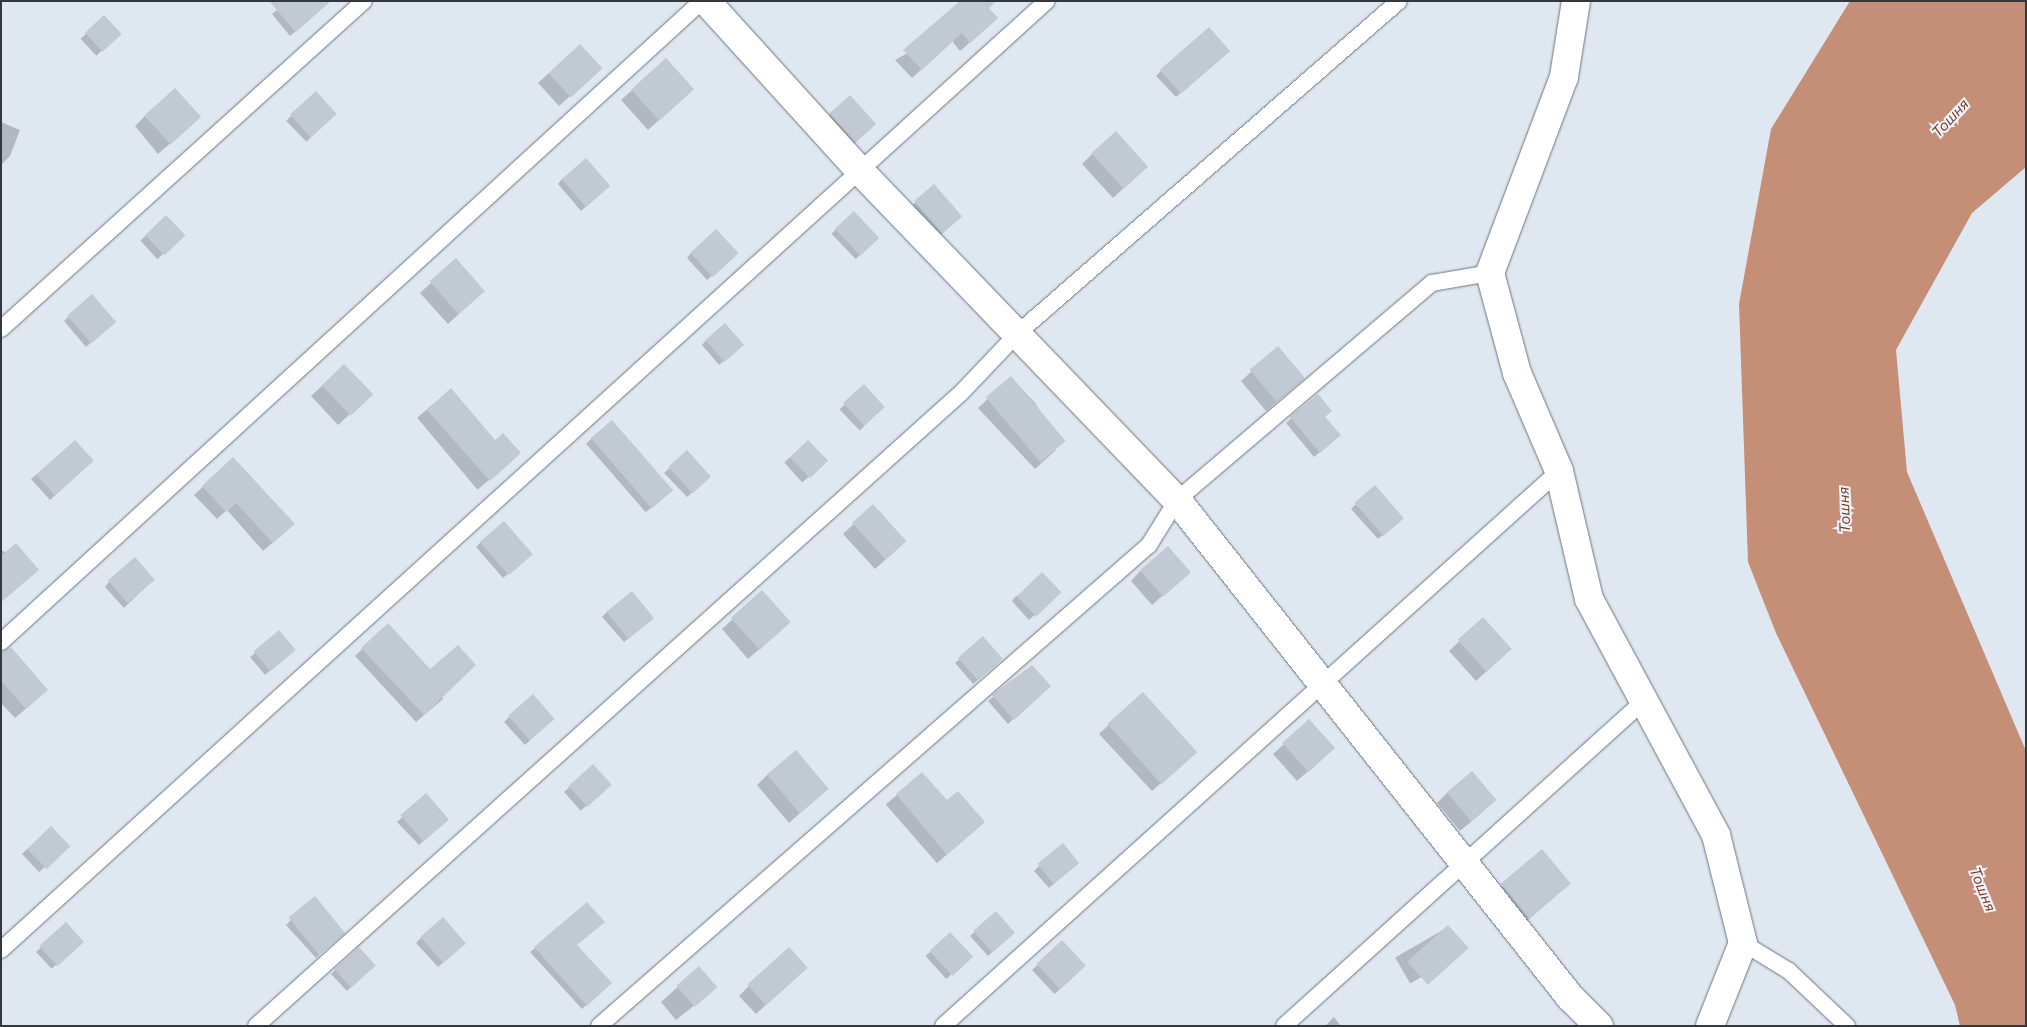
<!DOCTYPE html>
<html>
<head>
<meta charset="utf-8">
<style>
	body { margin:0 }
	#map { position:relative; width:2027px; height:1027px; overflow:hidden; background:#dfe7f1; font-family:Commissioner,sans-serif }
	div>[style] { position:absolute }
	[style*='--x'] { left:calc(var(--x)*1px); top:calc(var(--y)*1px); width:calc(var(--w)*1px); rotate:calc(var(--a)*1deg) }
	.water>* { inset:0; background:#c58e77 }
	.shadow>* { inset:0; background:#0003; transform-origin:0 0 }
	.building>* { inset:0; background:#c1c9d3; transform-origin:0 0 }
	.roads { filter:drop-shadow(0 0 1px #6c747c) drop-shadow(0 0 1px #6c747c) }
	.service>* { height:16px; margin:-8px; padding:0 8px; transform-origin:8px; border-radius:8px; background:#fff }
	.minor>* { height:28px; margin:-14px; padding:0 14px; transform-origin:14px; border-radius:14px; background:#fff }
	span { translate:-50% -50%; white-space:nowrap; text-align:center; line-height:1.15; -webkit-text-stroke:4px #ecf5ff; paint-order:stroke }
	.water-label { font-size:15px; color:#813c1c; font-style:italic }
	.frame { position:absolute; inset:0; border:2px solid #34373b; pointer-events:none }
</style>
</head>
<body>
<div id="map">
	<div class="water">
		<i style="clip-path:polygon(1850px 1px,2026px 1px,2026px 167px,1972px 213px,1896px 350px,1907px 472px,2026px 751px,2026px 1026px,1960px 1026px,1955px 1005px,1776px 633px,1748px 562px,1739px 304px,1771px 129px)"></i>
	</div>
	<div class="shadow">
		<i style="clip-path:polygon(988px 8px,997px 18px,988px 27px,960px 51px,952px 41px,912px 78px,895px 60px)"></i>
		<i style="clip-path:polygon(277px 10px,312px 17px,290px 36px,272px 14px)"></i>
		<i style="left:104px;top:17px;width:23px;height:32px;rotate:47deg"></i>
		<i style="clip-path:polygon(580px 45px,590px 78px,559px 106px,538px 83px)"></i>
		<i style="clip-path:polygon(1223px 56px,1176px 97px,1156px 76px,1161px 71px)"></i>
		<i style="clip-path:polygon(666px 60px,682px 99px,648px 130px,621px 100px)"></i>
		<i style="left:315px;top:93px;width:29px;height:40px;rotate:46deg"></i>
		<i style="left:850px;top:97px;width:37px;height:33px;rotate:47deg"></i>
		<i style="clip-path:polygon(145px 116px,189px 127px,158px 154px,135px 126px)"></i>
		<i style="clip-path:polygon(1px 122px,20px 130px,10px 156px,1px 165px)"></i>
		<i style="clip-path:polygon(1092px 154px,1136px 177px,1113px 198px,1082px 164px)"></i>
		<i style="clip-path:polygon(562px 179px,604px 190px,581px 211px,558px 184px)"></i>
		<i style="left:933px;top:186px;width:41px;height:38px;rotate:47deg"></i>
		<i style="left:853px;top:213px;width:35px;height:30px;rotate:46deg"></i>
		<i style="left:166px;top:217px;width:25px;height:35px;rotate:47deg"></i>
		<i style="clip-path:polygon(691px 253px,736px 253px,707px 280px,687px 258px)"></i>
		<i style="clip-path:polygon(456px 260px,473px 301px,448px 324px,420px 293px)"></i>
		<i style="clip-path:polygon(92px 296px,110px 326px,86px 347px,64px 321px)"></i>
		<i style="clip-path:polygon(706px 340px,737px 350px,719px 365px,702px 345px)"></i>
		<i style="clip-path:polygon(1278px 348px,1293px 388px,1266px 411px,1241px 381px)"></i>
		<i style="clip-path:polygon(344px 365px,361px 404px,338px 425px,311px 396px)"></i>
		<i style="clip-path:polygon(1011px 377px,1036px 404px,1056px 450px,1035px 469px,978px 408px)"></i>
		<i style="left:864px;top:386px;width:29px;height:34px;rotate:46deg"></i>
		<i style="left:450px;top:390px;width:94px;height:43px;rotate:50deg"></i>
		<i style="clip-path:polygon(1317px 395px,1334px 440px,1314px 457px,1286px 423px)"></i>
		<i style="left:611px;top:422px;width:91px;height:33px;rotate:49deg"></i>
		<i style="clip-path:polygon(75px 441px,87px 465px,50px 500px,31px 479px)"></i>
		<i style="left:808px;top:441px;width:27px;height:32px;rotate:48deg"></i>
		<i style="clip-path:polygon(687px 452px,705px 481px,687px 497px,664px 473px)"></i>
		<i style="clip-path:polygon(233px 459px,285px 532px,263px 551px,227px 510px,217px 519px,194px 495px)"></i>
		<i style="clip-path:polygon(1356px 504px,1398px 523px,1378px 539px,1351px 509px)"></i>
		<i style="clip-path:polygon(873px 506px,895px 551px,875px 569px,843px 534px)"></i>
		<i style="clip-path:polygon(481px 542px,526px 559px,503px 578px,476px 547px)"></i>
		<i style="clip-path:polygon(1px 550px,38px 570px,1px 602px)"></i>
		<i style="clip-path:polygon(1141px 570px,1189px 572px,1152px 605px,1131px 581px)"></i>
		<i style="clip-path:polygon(153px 580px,124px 608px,105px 587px,109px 582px)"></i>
		<i style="clip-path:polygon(762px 592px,779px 632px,748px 659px,722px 629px)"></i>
		<i style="clip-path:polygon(1016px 596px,1054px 597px,1029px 620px,1012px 601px)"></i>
		<i style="clip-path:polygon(607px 612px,648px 622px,624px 642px,602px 617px)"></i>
		<i style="clip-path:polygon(1483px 619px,1500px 659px,1476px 681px,1449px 651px)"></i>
		<i style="clip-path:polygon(387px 625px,430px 670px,443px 699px,416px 722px,355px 656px)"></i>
		<i style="clip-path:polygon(255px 653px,289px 654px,265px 675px,250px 657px)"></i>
		<i style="clip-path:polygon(960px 659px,997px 664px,973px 684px,955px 663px)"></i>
		<i style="clip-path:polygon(1px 663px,36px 700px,15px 718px,1px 703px)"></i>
		<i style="clip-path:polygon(1032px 666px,1045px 691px,1008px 724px,988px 701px)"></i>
		<i style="clip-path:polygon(1143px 693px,1186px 761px,1152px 791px,1099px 734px)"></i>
		<i style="clip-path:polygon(509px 717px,548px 723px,525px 745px,504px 722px)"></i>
		<i style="clip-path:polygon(1309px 721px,1323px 758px,1297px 781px,1273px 754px)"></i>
		<i style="left:593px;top:766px;width:25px;height:39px;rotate:48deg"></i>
		<i style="left:922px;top:773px;width:78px;height:48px;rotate:49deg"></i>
		<i style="clip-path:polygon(767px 775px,827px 789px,789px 823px,757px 785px)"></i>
		<i style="clip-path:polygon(1447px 793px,1485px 810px,1460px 831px,1437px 803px)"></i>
		<i style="clip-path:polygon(426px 795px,443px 823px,419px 845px,397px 822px)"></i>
		<i style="clip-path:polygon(27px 849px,63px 851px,39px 872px,22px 854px)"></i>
		<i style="clip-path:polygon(1542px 851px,1559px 893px,1520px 927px,1492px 896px)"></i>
		<i style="clip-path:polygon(1039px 866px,1073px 867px,1049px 888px,1034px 871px)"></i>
		<i style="clip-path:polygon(996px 913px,1009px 937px,988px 956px,970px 936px)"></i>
		<i style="clip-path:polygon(291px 920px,339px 937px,316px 958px,286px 925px)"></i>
		<i style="left:66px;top:924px;width:23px;height:41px;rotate:47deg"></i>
		<i style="left:1448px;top:927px;width:30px;height:61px;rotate:60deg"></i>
		<i style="left:950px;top:934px;width:31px;height:33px;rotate:48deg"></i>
		<i style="clip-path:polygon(421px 938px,460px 948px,438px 967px,416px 943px)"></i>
		<i style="left:1062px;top:942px;width:33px;height:41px;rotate:47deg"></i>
		<i style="clip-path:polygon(576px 946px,605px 988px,582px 1009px,530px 952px,535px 948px)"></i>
		<i style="clip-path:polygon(699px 968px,711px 992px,676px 1020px,661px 1002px)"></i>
		<i style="clip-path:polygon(336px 969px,369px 970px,347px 991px,331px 974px)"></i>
		<i style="clip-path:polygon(796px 978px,756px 1014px,739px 996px,749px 986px)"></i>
		<i style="clip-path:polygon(1334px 1017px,1341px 1026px,1325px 1026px)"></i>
	</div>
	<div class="building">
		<i style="clip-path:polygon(269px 1px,331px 1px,296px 32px)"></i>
		<i style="clip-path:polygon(960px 1px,996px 1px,989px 8px,998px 18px,970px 43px,962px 33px,922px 70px,903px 50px)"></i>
		<i style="left:104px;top:15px;width:26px;height:26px;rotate:47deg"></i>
		<i style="left:1209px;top:27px;width:32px;height:65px;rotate:49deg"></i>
		<i style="left:580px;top:44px;width:33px;height:43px;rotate:47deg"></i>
		<i style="left:666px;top:58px;width:42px;height:47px;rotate:48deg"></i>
		<i style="left:175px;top:88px;width:39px;height:41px;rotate:48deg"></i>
		<i style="left:316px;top:91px;width:31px;height:35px;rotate:48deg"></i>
		<i style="left:850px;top:95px;width:39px;height:28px;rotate:48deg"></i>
		<i style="left:1116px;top:131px;width:48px;height:33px;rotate:48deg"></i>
		<i style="left:586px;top:158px;width:37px;height:32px;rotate:49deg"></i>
		<i style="left:934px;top:184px;width:43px;height:26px;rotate:49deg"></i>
		<i style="left:854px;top:211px;width:37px;height:26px;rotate:47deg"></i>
		<i style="left:166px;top:215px;width:28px;height:29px;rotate:46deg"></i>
		<i style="left:716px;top:229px;width:33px;height:35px;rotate:47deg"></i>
		<i style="left:456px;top:258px;width:44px;height:35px;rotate:49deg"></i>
		<i style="left:92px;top:294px;width:37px;height:33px;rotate:49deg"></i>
		<i style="left:725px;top:323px;width:29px;height:26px;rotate:49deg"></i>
		<i style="left:1278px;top:346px;width:42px;height:37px;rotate:50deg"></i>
		<i style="left:344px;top:364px;width:42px;height:31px;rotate:46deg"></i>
		<i style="left:1011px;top:376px;width:85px;height:33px;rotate:50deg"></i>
		<i style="left:864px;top:384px;width:31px;height:28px;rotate:48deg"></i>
		<i style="clip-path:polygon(451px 388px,495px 440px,503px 433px,521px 453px,490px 481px,427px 410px)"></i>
		<i style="clip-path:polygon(1318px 394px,1332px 411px,1325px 417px,1341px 435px,1320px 453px,1290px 417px)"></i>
		<i style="left:612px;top:420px;width:93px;height:28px;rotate:49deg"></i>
		<i style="left:75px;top:440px;width:28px;height:52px;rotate:48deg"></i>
		<i style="left:808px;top:440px;width:29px;height:25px;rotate:46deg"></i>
		<i style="left:687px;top:450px;width:36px;height:25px;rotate:48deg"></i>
		<i style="clip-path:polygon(233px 457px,295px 524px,273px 543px,236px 503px,226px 512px,202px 486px)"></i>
		<i style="left:1375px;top:485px;width:44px;height:27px;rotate:49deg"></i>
		<i style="left:873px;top:504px;width:50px;height:28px;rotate:48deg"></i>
		<i style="left:504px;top:521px;width:44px;height:32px;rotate:49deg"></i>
		<i style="clip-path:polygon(16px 543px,39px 570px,1px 602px,1px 556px)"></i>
		<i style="left:1168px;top:546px;width:35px;height:37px;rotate:49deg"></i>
		<i style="left:135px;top:557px;width:30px;height:36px;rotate:49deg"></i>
		<i style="left:1042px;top:572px;width:28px;height:35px;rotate:46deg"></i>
		<i style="left:762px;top:590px;width:43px;height:42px;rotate:48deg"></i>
		<i style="left:632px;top:591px;width:35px;height:33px;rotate:51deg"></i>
		<i style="left:1483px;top:617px;width:43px;height:34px;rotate:48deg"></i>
		<i style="clip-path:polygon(388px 623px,430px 669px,458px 645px,476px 665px,424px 715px,361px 648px)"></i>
		<i style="left:279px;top:630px;width:26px;height:33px;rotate:50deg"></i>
		<i style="left:983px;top:636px;width:30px;height:33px;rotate:49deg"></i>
		<i style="clip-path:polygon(11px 647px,48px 690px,26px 709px,1px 681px,1px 652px)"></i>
		<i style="clip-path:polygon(1032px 665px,1051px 686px,1014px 720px,992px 695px)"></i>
		<i style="left:1143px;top:692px;width:81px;height:48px;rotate:48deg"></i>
		<i style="left:533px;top:694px;width:33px;height:33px;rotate:49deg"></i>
		<i style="left:1309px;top:719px;width:39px;height:36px;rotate:48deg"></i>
		<i style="left:796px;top:750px;width:51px;height:38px;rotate:50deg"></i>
		<i style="left:593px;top:764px;width:28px;height:33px;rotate:48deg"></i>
		<i style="left:1472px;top:771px;width:38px;height:33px;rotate:50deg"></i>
		<i style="clip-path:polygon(922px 772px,947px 800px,958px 791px,985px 822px,947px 855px,896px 794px)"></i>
		<i style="left:426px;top:793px;width:35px;height:34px;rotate:49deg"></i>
		<i style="left:51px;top:826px;width:28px;height:33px;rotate:46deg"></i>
		<i style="left:1063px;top:843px;width:26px;height:33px;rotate:51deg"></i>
		<i style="left:1542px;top:849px;width:45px;height:54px;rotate:50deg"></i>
		<i style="left:315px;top:896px;width:48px;height:34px;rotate:51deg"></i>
		<i style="clip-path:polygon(587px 902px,605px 922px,577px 945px,612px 983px,587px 1006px,534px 947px)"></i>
		<i style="left:996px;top:911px;width:29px;height:30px;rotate:49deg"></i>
		<i style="left:443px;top:917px;width:35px;height:30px;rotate:49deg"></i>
		<i style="left:66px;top:922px;width:27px;height:36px;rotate:48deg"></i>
		<i style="left:1448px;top:925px;width:31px;height:55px;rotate:48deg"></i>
		<i style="left:950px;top:932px;width:34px;height:28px;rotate:47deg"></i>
		<i style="left:1062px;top:940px;width:35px;height:35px;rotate:47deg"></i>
		<i style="left:359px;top:947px;width:25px;height:33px;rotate:48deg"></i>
		<i style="left:789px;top:947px;width:28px;height:56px;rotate:48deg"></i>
		<i style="left:699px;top:966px;width:28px;height:30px;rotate:49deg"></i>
	</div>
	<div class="roads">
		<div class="service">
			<i style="--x:1;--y:329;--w:489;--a:-42.1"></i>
			<i style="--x:1;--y:642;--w:950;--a:-42.44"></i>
			<i style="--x:1743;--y:943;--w:54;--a:31.3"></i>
			<i style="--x:1789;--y:971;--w:80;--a:43.5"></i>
			<i style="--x:1;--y:950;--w:1412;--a:-42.22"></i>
			<i style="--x:256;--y:1026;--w:947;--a:-41.92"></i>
			<i style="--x:961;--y:393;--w:83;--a:-46.5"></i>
			<i style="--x:1018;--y:333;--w:505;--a:-41.07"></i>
			<i style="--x:599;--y:1026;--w:731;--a:-41.17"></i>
			<i style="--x:1149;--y:545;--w:53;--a:-58.1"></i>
			<i style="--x:1177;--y:500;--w:335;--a:-40.4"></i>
			<i style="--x:1432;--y:283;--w:59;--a:-9.8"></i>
			<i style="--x:943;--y:1026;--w:829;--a:-42.02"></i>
			<i style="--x:1284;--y:1026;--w:485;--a:-42.1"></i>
		</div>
		<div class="minor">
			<i style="--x:706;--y:1;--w:228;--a:47.8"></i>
			<i style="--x:859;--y:170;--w:458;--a:46.1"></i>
			<i style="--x:1177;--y:500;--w:634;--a:51.67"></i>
			<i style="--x:1570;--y:997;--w:41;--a:45"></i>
			<i style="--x:1576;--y:1;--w:77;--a:99"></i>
			<i style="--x:1564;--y:77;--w:210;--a:110.7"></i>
			<i style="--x:1490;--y:273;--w:104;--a:74.9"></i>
			<i style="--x:1517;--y:373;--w:107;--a:66.8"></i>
			<i style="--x:1559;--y:471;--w:131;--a:76.8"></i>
			<i style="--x:1589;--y:599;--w:268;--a:61.7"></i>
			<i style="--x:1716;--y:835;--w:111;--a:76"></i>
			<i style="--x:1743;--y:943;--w:89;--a:111.7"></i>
		</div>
	</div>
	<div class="water-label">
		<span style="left:1950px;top:118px;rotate:-47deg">Тошня</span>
		<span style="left:1844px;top:510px;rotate:-92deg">Тошня</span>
		<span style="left:1983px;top:889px;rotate:68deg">Тошня</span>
	</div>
	<div class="frame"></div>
</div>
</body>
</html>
